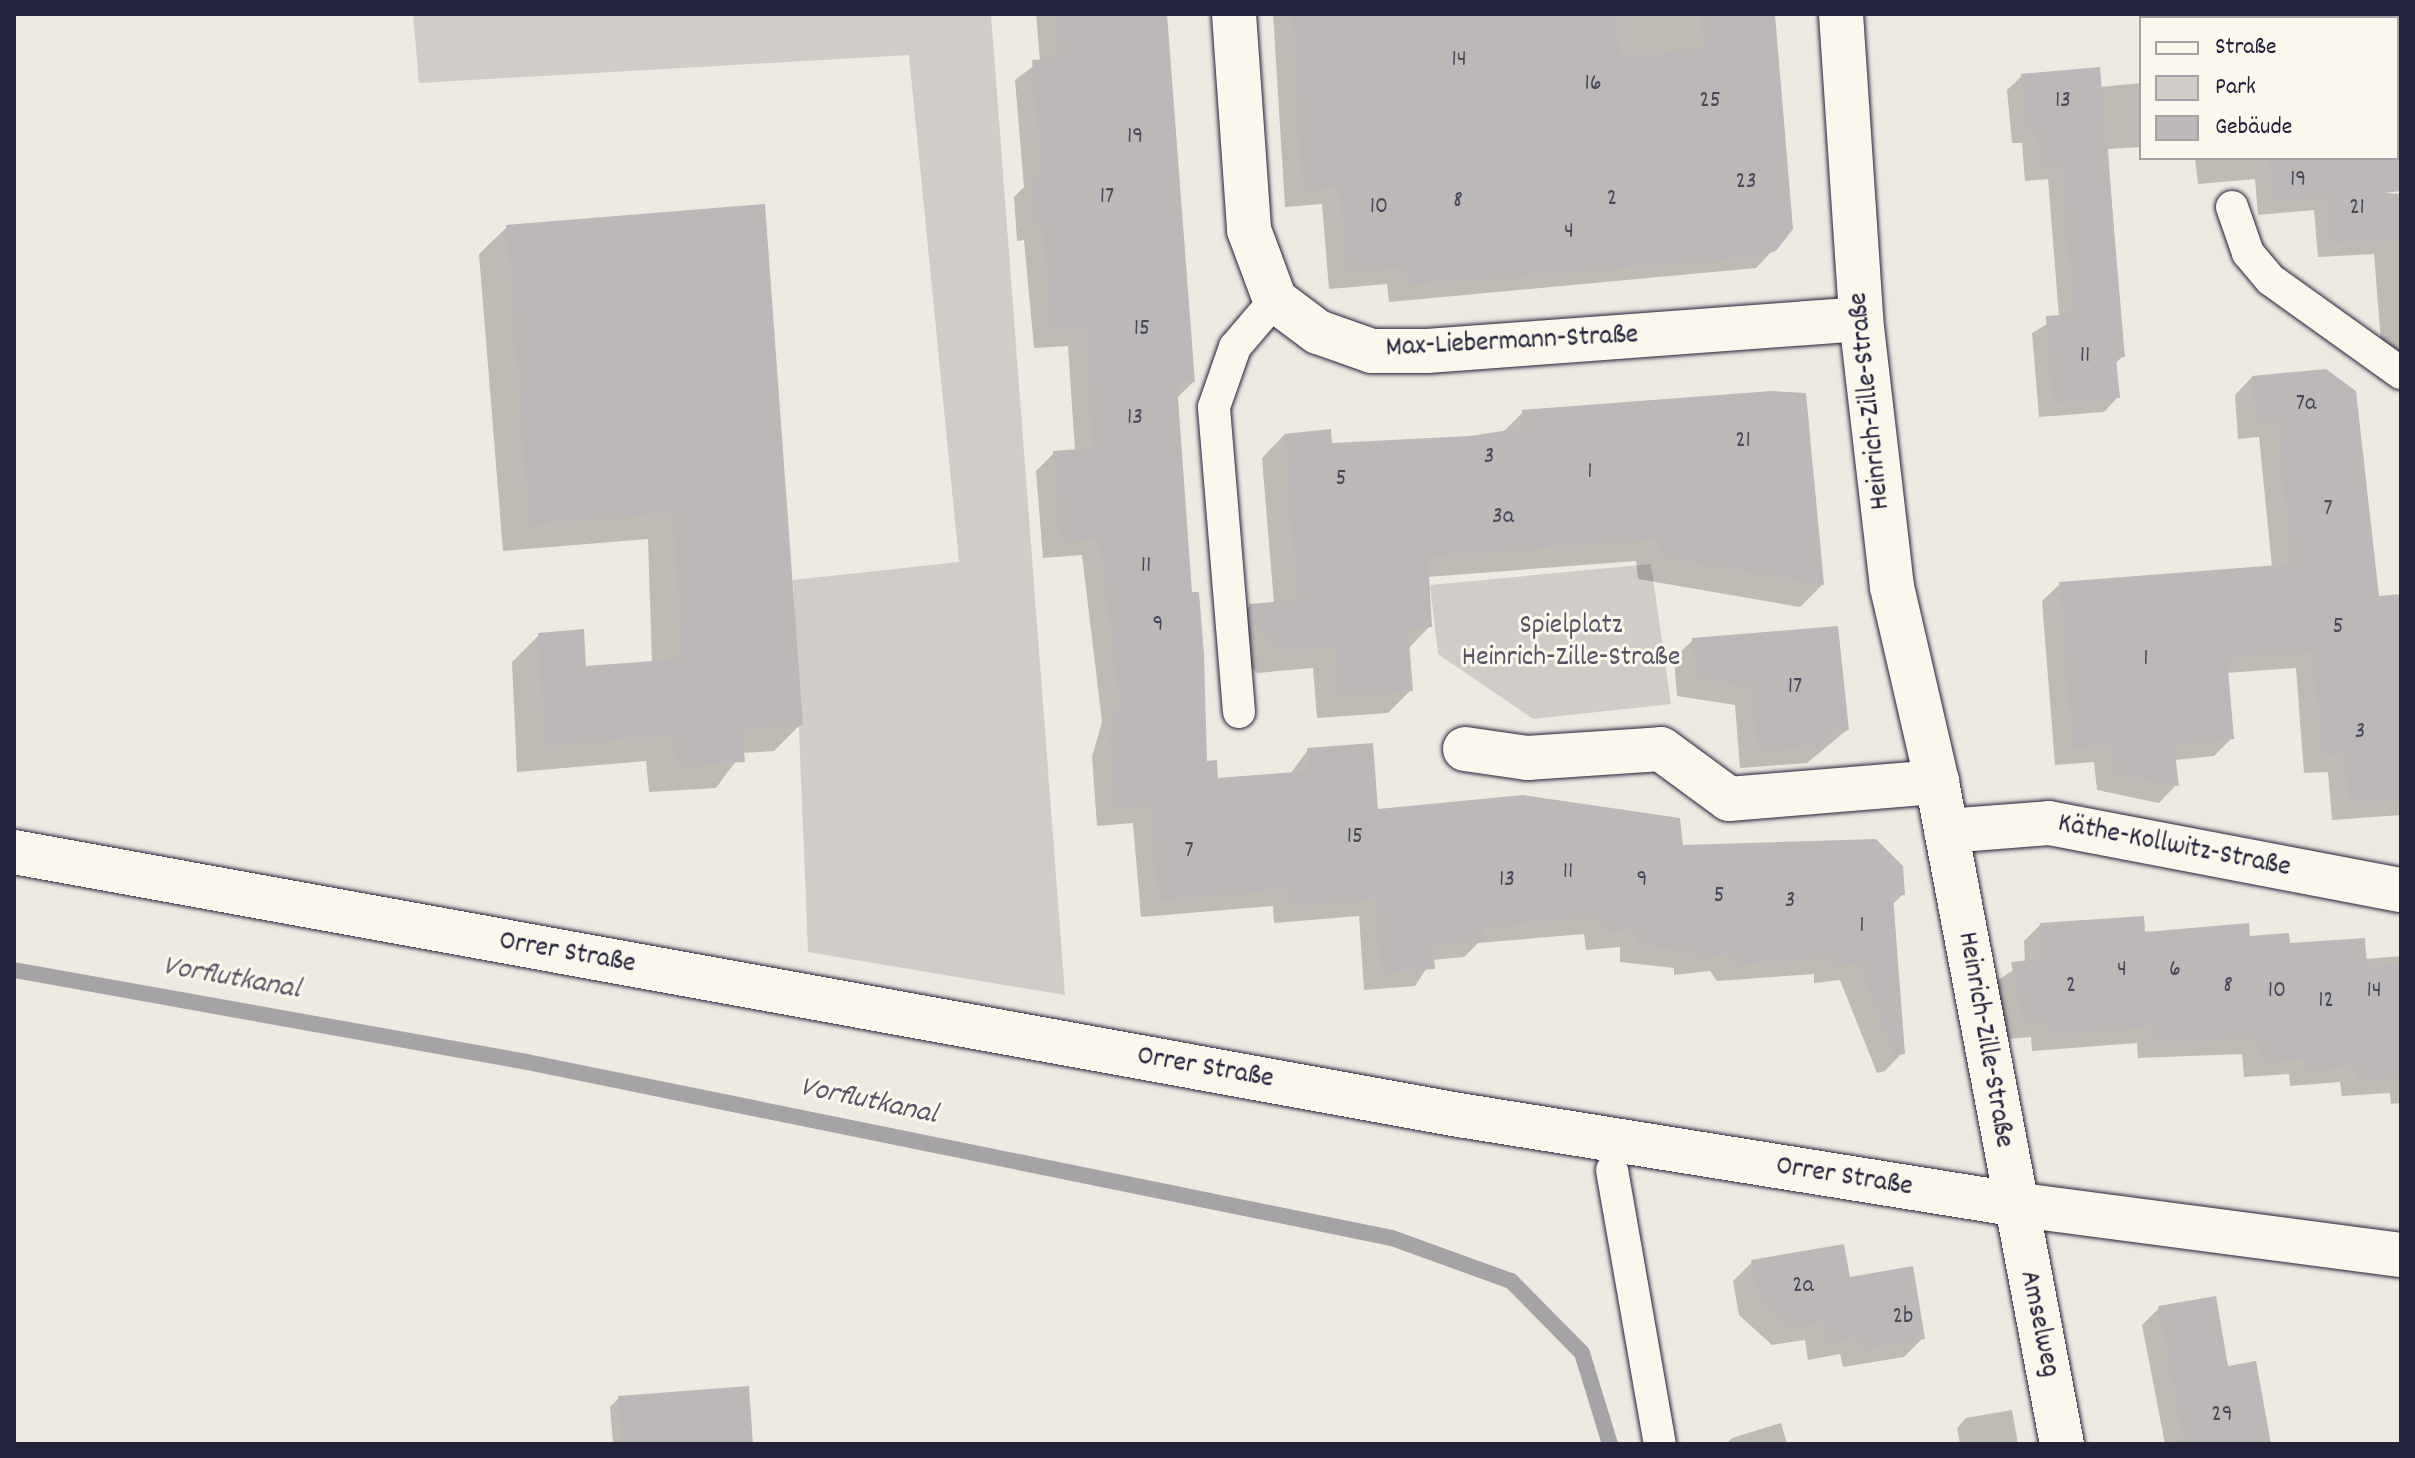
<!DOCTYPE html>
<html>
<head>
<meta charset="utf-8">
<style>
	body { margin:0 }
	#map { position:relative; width:2415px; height:1458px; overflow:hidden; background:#eeeae2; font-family:Dekko,sans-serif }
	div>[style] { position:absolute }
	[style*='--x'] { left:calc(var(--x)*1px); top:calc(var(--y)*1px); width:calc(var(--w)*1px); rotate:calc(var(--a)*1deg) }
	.green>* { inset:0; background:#d0cdc9 }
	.shadow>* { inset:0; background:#0003 }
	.stream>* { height:16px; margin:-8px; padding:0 8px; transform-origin:8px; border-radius:8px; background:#a6a3a7 }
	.building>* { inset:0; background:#bcb8b8 }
	.roads { filter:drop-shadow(0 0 2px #22223b) drop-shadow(0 0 2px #22223b) }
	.service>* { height:32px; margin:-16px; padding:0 16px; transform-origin:16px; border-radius:16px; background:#fbf7ec }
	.minor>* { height:44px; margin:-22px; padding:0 22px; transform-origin:22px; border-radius:22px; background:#fbf7ec }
	.secondary>* { height:44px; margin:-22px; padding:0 22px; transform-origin:22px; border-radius:22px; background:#fbf7ec }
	span { translate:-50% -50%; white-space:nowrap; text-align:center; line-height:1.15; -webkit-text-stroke:6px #fbf7ec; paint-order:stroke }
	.number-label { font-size:24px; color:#48485a }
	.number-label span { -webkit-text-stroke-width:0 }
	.street-label { font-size:28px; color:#22223b }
	.park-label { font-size:28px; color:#565566 }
	.water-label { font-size:30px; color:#575666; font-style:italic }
	.frame { position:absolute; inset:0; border:16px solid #22223b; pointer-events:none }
	.legend { position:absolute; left:2139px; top:16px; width:260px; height:144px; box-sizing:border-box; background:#fbf7ec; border:2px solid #a4a2a5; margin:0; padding:10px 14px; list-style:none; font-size:24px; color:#22223b }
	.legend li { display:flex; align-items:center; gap:16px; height:40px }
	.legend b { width:40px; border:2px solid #a4a2a5 }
</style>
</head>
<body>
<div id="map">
	<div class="green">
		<i style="clip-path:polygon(413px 14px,991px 14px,1065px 995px,808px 952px,793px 580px,959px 562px,909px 55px,419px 83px)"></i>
		<i style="clip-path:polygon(1651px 564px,1671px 704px,1533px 719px,1438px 654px,1430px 585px)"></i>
	</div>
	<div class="shadow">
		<i style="clip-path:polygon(1036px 14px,1165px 14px,1193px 382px,1176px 399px,1205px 763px,1216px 781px,1290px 774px,1308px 750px,1376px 811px,1681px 848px,1903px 894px,1891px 906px,1902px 1053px,1885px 1071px,1877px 1073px,1840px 980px,1814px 983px,1814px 974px,1717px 981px,1710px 971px,1674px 975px,1674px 968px,1620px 962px,1620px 947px,1586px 950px,1584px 934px,1478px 943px,1464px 957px,1432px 960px,1415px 986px,1364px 990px,1359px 916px,1274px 923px,1273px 906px,1141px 917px,1133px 823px,1097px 826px,1092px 757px,1102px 722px,1082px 555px,1043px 558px,1036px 471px,1054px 453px,1075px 451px,1068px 346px,1034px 348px,1024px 240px,1017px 241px,1014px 197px,1024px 187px,1015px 80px,1040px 61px)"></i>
		<i style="clip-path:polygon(1273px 14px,1775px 14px,1774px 249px,1756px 268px,1389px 302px,1387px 284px,1329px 289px,1322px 204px,1285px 207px)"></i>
		<i style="clip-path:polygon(2022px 76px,2100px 87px,2141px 83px,2141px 147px,2108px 149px,2123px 356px,2115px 364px,2118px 397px,2104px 412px,2039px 417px,2032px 333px,2059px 317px,2048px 179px,2025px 181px,2022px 143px,2012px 143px,2007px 90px)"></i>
		<i style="clip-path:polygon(2195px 158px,2379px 158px,2382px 197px,2401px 196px,2401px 353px,2382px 355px,2374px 254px,2318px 257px,2314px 210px,2258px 215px,2255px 179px,2198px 184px)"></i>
		<i style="clip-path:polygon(507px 227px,801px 724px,774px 751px,742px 753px,716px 788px,649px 792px,646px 761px,517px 772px,512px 662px,539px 635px,584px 668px,652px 663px,648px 539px,503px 551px,479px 254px)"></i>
		<i style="clip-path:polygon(2326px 372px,2377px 598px,2401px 596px,2401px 815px,2332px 820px,2328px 772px,2304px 773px,2296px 668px,2226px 673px,2232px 738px,2214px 756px,2174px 760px,2176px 785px,2159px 803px,2097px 790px,2094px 762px,2055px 765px,2042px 601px,2060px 584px,2272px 567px,2259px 437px,2238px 439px,2235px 395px,2252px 377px)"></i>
		<i style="clip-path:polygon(1805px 395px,1822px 585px,1800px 607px,1638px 579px,1636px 561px,1427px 577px,1430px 626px,1408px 649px,1411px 690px,1388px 713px,1317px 718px,1313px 668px,1257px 673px,1229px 646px,1227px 628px,1250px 606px,1274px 604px,1262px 458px,1284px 435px,1330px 445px,1470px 438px,1502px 433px,1523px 412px)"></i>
		<i style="clip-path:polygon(1693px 640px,1847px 730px,1807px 763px,1740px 768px,1735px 705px,1677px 696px,1674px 658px)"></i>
		<i style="clip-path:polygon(2040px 925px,2248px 938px,2365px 959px,2401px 956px,2401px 1103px,2391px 1104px,2390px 1093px,2342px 1096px,2340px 1082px,2290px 1086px,2289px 1074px,2244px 1077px,2242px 1054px,2138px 1058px,2137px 1043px,2032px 1051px,2031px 1037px,2007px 1039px,1996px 981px,2025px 963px,2024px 941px)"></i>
		<i style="clip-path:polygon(1752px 1262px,1848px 1279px,1923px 1338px,1904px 1357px,1843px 1367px,1840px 1354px,1808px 1360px,1805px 1340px,1772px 1345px,1739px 1315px,1733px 1281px)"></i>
		<i style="clip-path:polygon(2159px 1308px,2226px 1369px,2269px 1444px,2165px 1444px,2142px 1325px)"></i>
		<i style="clip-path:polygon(619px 1398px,751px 1444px,613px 1444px,610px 1407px)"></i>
		<i style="clip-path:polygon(2012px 1410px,2018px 1444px,1960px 1444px,1957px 1428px,1966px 1418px)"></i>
		<i style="clip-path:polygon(1781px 1423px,1787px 1444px,1726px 1444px,1732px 1438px)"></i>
	</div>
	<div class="stream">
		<i style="--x:14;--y:970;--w:521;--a:10.17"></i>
		<i style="--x:527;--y:1062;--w:883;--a:11.5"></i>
		<i style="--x:1392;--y:1238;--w:127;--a:19.9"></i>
		<i style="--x:1511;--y:1281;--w:101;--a:45.4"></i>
		<i style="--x:1582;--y:1353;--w:95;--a:72.9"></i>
	</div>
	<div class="building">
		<i style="clip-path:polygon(1054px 14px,1167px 14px,1195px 382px,1177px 384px,1192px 592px,1199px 592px,1204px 655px,1207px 761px,1217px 760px,1218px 778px,1308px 771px,1307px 748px,1373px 743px,1378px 809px,1523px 795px,1680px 818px,1683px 845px,1876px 839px,1903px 866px,1905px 895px,1893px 896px,1905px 1054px,1894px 1056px,1858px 963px,1831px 966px,1831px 958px,1735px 965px,1728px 955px,1691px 958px,1691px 951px,1637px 945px,1637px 930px,1603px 933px,1602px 917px,1483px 927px,1484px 940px,1433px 945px,1435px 969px,1381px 973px,1376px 899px,1291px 906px,1290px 889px,1158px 901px,1150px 806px,1114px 809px,1109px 738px,1112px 710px,1120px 710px,1099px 539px,1060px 542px,1053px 451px,1093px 448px,1085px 329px,1051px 332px,1042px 223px,1034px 224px,1031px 177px,1041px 177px,1032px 60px,1058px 58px)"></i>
		<i style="clip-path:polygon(1292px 14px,1617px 14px,1620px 56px,1703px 49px,1700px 14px,1775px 14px,1793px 229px,1776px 251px,1750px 258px,1407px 285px,1405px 267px,1346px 272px,1339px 187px,1302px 190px)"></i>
		<i style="clip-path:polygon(2100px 67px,2125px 357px,2116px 358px,2120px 398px,2053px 404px,2046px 316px,2073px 314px,2061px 166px,2039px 167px,2036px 129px,2026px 130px,2021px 74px)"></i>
		<i style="clip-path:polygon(2268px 158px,2401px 158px,2401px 191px,2384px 193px,2401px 194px,2401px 240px,2331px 244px,2328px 197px,2272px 201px)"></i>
		<i style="clip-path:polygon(765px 204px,803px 725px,742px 729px,745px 762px,676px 766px,673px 735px,544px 746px,538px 633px,584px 629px,586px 666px,680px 659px,674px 513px,529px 525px,506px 225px)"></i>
		<i style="clip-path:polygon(2326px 369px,2356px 391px,2379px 596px,2401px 594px,2401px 799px,2349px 803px,2345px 755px,2321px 756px,2313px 652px,2227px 657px,2234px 739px,2174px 745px,2179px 786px,2114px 773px,2111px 745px,2072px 749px,2059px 582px,2291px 564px,2277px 420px,2255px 422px,2252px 376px)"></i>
		<i style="clip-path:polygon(1771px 391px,1806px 393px,1824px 585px,1660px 557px,1658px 539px,1428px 557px,1432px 627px,1408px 629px,1413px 691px,1339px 696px,1335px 647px,1280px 651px,1251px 623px,1249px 604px,1297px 600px,1284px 434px,1331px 429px,1332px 443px,1470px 436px,1523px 428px,1522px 410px)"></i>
		<i style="clip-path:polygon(1838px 626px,1849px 730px,1826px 732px,1827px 745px,1758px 751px,1752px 687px,1695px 678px,1692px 638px)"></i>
		<i style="clip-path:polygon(2144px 916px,2145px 932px,2249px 923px,2250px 936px,2289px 933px,2290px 943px,2365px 938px,2367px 966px,2401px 963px,2401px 1078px,2357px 1081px,2356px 1066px,2306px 1071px,2305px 1059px,2260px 1062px,2258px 1038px,2154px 1043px,2152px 1027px,2048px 1035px,2047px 1022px,2023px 1024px,2011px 962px,2042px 959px,2040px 923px)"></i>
		<i style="clip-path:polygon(1844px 1244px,1850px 1277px,1913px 1266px,1925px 1339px,1861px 1350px,1859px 1337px,1827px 1343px,1823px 1322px,1791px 1327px,1758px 1296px,1751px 1260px)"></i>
		<i style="clip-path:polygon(2216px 1296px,2228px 1366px,2256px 1361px,2271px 1444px,2184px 1444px,2158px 1306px)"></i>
		<i style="clip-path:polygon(749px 1386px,753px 1444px,622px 1444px,618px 1396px)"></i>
	</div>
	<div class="roads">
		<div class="service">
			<i style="--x:2232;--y:207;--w:49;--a:70.8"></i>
			<i style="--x:2248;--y:253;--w:35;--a:50"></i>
			<i style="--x:2271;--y:280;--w:160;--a:35.6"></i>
			<i style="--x:1239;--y:712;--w:306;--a:-94.7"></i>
			<i style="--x:1214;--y:407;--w:64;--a:-70.7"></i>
			<i style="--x:1235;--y:347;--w:62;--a:-49.6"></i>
			<i style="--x:1612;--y:1170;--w:278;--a:80.1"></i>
		</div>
		<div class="minor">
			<i style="--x:1234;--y:14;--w:217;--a:86"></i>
			<i style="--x:1249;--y:230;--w:75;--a:69.6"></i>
			<i style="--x:1275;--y:300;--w:54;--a:36.7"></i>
			<i style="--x:1318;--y:332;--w:57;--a:19.4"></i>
			<i style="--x:1372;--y:351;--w:55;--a:0"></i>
			<i style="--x:1427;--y:351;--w:435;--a:-4.2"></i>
			<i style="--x:1841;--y:14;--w:306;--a:86.2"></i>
			<i style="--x:1861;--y:319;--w:270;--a:83.4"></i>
			<i style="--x:1892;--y:587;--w:200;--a:77"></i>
			<i style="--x:1937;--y:782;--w:674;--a:79.31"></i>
			<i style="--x:1465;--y:749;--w:63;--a:8.3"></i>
			<i style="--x:1527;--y:758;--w:134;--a:-3.8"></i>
			<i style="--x:1661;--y:749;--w:84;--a:36.3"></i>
			<i style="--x:1729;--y:799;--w:209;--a:-4.7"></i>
			<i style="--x:1946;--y:831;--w:103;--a:-4.4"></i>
			<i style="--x:2049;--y:823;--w:358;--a:10.8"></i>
		</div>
		<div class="secondary">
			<i style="--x:14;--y:852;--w:1469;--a:10.32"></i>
			<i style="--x:1459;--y:1115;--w:561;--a:9.13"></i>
			<i style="--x:2013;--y:1204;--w:391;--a:7.5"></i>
		</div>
	</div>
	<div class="number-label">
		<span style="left:1459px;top:61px">14</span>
		<span style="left:1593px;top:85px">16</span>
		<span style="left:1710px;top:102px">25</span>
		<span style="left:2063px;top:102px">13</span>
		<span style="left:1135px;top:138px">19</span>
		<span style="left:2298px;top:181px">19</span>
		<span style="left:1746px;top:183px">23</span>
		<span style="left:1107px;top:198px">17</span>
		<span style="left:1612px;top:200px">2</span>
		<span style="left:1458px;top:202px">8</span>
		<span style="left:1379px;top:208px">10</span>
		<span style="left:2357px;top:209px">21</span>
		<span style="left:1569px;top:233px">4</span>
		<span style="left:1142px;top:330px">15</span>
		<span style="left:2085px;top:357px">11</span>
		<span style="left:2306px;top:405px">7a</span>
		<span style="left:1135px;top:419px">13</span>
		<span style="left:1743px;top:442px">21</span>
		<span style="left:1489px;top:458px">3</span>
		<span style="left:1590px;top:473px">1</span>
		<span style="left:1341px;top:480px">5</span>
		<span style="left:2328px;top:510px">7</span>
		<span style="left:1503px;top:518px">3a</span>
		<span style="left:1146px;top:567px">11</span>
		<span style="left:1158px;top:626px">9</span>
		<span style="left:2338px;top:628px">5</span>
		<span style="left:2146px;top:660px">1</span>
		<span style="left:1795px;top:688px">17</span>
		<span style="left:2360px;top:733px">3</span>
		<span style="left:1355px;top:838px">15</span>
		<span style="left:1189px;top:852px">7</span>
		<span style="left:1568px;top:873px">11</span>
		<span style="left:1507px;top:881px">13</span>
		<span style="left:1642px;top:881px">9</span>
		<span style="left:1719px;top:897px">5</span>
		<span style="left:1790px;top:902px">3</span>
		<span style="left:1862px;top:927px">1</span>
		<span style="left:2122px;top:971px">4</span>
		<span style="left:2175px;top:971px">6</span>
		<span style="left:2071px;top:987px">2</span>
		<span style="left:2228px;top:987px">8</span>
		<span style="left:2277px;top:992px">10</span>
		<span style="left:2374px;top:992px">14</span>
		<span style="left:2326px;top:1002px">12</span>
		<span style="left:1803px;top:1287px">2a</span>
		<span style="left:1903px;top:1318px">2b</span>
		<span style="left:2222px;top:1416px">29</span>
	</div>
	<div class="street-label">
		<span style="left:1512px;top:343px;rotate:-3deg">Max-Liebermann-Straße</span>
		<span style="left:1871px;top:401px;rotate:-96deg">Heinrich-Zille-Straße</span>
		<span style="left:2174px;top:847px;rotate:11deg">Käthe-Kollwitz-Straße</span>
		<span style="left:567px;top:954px;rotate:10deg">Orrer Straße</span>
		<span style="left:1984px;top:1040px;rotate:80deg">Heinrich-Zille-Straße</span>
		<span style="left:1205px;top:1069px;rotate:10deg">Orrer Straße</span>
		<span style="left:1844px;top:1178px;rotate:9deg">Orrer Straße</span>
		<span style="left:2038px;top:1324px;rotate:78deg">Amselweg</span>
	</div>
	<div class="park-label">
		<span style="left:1571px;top:643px">Spielplatz<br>Heinrich-Zille-Straße</span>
	</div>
	<div class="water-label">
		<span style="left:231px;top:980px;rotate:10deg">Vorflutkanal</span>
		<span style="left:868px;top:1103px;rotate:12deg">Vorflutkanal</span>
	</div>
	<div class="frame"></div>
	<ul class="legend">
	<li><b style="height:10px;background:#fbf7ec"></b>Straße</li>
	<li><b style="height:22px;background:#d0cdc9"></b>Park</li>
	<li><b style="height:22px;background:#bcb8b8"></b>Gebäude</li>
	</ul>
</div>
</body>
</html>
